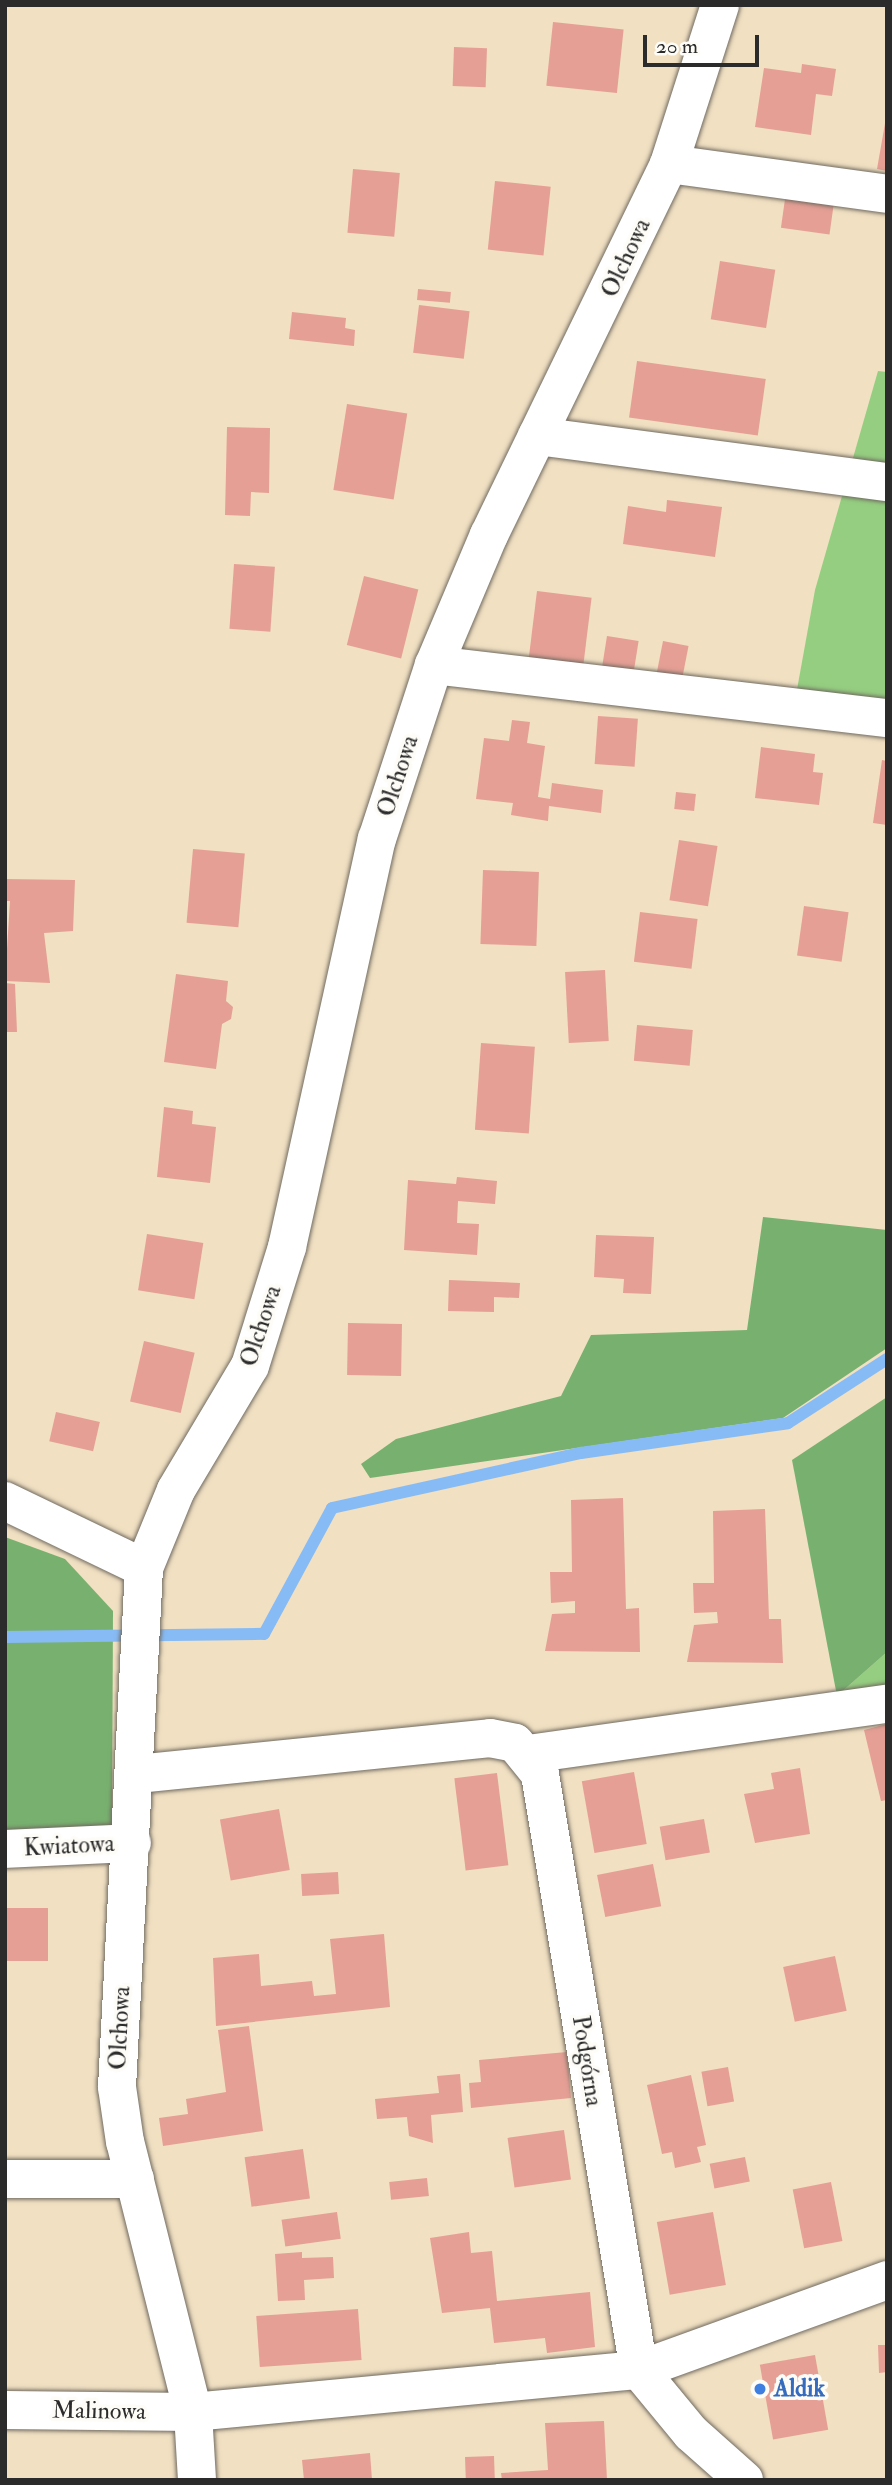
<!DOCTYPE html>
<html>
<head>
<meta charset="utf-8">
<style>
	body { margin:0 }
	#map { position:relative; width:892px; height:2485px; overflow:hidden; background:#f1e0c2; font-family:"IM FELL Double Pica",serif }
	div>[style] { position:absolute }
	[style*='--x'] { left:calc(var(--x)*1px); top:calc(var(--y)*1px); width:calc(var(--w)*1px); rotate:calc(var(--a)*1deg) }
	.green>* { inset:0; background:#95ce81 }
	.forest>* { inset:0; background:#78b16f }
	.stream>* { height:12px; margin:-6px; padding:0 6px; transform-origin:6px; border-radius:6px; background:#87bbf5 }
	.building>* { inset:0; background:#e59f95; transform-origin:0 0 }
	.roads { filter:drop-shadow(0 0 2px #706a60) drop-shadow(0 0 2px #706a60) }
	.minor>* { height:38px; margin:-19px; padding:0 19px; transform-origin:19px; border-radius:19px; background:#fff }
	.dots>* { width:19px; height:19px; translate:-50% -50%; box-sizing:border-box; border:4px solid #fdfcf7; border-radius:50% }
	span { translate:-50% -50%; white-space:nowrap; text-align:center; line-height:1.15; -webkit-text-stroke:7px #fdfcf7; paint-order:stroke }
	.street-label { font-size:24px; color:#2b2b2b }
	.shop-label { font-size:24px; color:#366cbe; font-weight:700 }
	.left { translate:0 -50%; text-align:left }
	.frame { position:absolute; inset:0; border:7px solid #2b2b2b; pointer-events:none }
	.scale { position:absolute; left:643px; top:35px; width:116px; height:32px; box-sizing:border-box; border:4px solid #2b2b2b; border-top:0; padding-left:9px; font-size:21px; line-height:24px; white-space:nowrap; color:#2b2b2b; -webkit-text-stroke:5px #fdfcf7; paint-order:stroke }
</style>
</head>
<body>
<div id="map">
	<div class="green">
		<i style="clip-path:polygon(878px 371px,887px 372px,887px 706px,796px 695px,815px 590px)"></i>
		<i style="clip-path:polygon(887px 1652px,887px 1685px,837px 1696px)"></i>
	</div>
	<div class="forest">
		<i style="clip-path:polygon(763px 1217px,887px 1230px,887px 1348px,783px 1418px,370px 1478px,361px 1464px,396px 1439px,561px 1396px,591px 1335px,747px 1330px)"></i>
		<i style="clip-path:polygon(887px 1397px,887px 1652px,837px 1696px,792px 1460px)"></i>
		<i style="clip-path:polygon(5px 1537px,65px 1559px,113px 1611px,112px 1829px,5px 1832px)"></i>
	</div>
	<div class="stream">
		<i style="--x:5;--y:1637;--w:259;--a:-0.7"></i>
		<i style="--x:264;--y:1634;--w:143;--a:-61.6"></i>
		<i style="--x:332;--y:1508;--w:255;--a:-12.5"></i>
		<i style="--x:581;--y:1453;--w:209;--a:-8.2"></i>
		<i style="--x:788;--y:1423;--w:118;--a:-32.9"></i>
	</div>
	<div class="building">
		<i style="left:553px;top:22px;width:71px;height:64px;rotate:6deg"></i>
		<i style="left:454px;top:47px;width:33px;height:39px;rotate:2deg"></i>
		<i style="clip-path:polygon(802px 64px,836px 69px,832px 96px,816px 94px,811px 135px,755px 127px,764px 68px,801px 73px)"></i>
		<i style="clip-path:polygon(887px 112px,887px 171px,877px 169px)"></i>
		<i style="left:353px;top:169px;width:47px;height:64px;rotate:5deg"></i>
		<i style="left:495px;top:181px;width:56px;height:69px;rotate:6deg"></i>
		<i style="left:785px;top:199px;width:49px;height:29px;rotate:8deg"></i>
		<i style="left:720px;top:261px;width:56px;height:59px;rotate:9deg"></i>
		<i style="left:418px;top:289px;width:33px;height:11px;rotate:5deg"></i>
		<i style="left:419px;top:305px;width:51px;height:48px;rotate:7deg"></i>
		<i style="clip-path:polygon(292px 312px,346px 318px,345px 328px,355px 330px,354px 346px,289px 339px)"></i>
		<i style="left:637px;top:361px;width:130px;height:57px;rotate:8deg"></i>
		<i style="left:347px;top:404px;width:61px;height:87px;rotate:9deg"></i>
		<i style="clip-path:polygon(227px 427px,270px 428px,269px 493px,251px 492px,250px 516px,225px 515px)"></i>
		<i style="clip-path:polygon(667px 500px,722px 507px,715px 557px,623px 544px,628px 506px,666px 512px)"></i>
		<i style="left:234px;top:564px;width:41px;height:65px;rotate:4deg"></i>
		<i style="left:364px;top:576px;width:56px;height:71px;rotate:14deg"></i>
		<i style="left:537px;top:591px;width:55px;height:68px;rotate:7deg"></i>
		<i style="left:607px;top:636px;width:32px;height:32px;rotate:9deg"></i>
		<i style="left:663px;top:641px;width:26px;height:36px;rotate:11deg"></i>
		<i style="left:598px;top:716px;width:40px;height:48px;rotate:4deg"></i>
		<i style="clip-path:polygon(512px 720px,530px 722px,527px 743px,545px 746px,538px 797px,550px 799px,552px 783px,603px 790px,601px 813px,549px 806px,548px 821px,511px 815px,513px 803px,476px 799px,484px 738px,509px 741px)"></i>
		<i style="clip-path:polygon(761px 747px,815px 754px,813px 772px,823px 773px,819px 805px,755px 798px)"></i>
		<i style="clip-path:polygon(882px 760px,887px 761px,887px 825px,873px 823px)"></i>
		<i style="left:676px;top:792px;width:20px;height:17px;rotate:6deg"></i>
		<i style="left:679px;top:840px;width:39px;height:61px;rotate:9deg"></i>
		<i style="left:193px;top:849px;width:52px;height:74px;rotate:5deg"></i>
		<i style="left:483px;top:870px;width:56px;height:74px;rotate:2deg"></i>
		<i style="clip-path:polygon(5px 879px,75px 880px,73px 931px,44px 933px,50px 983px,5px 981px,10px 901px,5px 901px)"></i>
		<i style="left:804px;top:906px;width:45px;height:50px;rotate:8deg"></i>
		<i style="left:640px;top:912px;width:58px;height:50px;rotate:7deg"></i>
		<i style="left:605px;top:970px;width:71px;height:40px;rotate:87deg"></i>
		<i style="clip-path:polygon(176px 974px,228px 981px,226px 1001px,233px 1007px,231px 1019px,222px 1024px,216px 1069px,164px 1062px)"></i>
		<i style="clip-path:polygon(5px 983px,15px 984px,17px 1032px,5px 1032px)"></i>
		<i style="left:637px;top:1025px;width:56px;height:36px;rotate:5deg"></i>
		<i style="left:481px;top:1043px;width:54px;height:87px;rotate:4deg"></i>
		<i style="clip-path:polygon(164px 1107px,193px 1111px,192px 1124px,216px 1127px,210px 1183px,157px 1177px)"></i>
		<i style="clip-path:polygon(457px 1177px,497px 1181px,495px 1204px,458px 1201px,457px 1223px,479px 1224px,477px 1255px,404px 1250px,408px 1180px,456px 1184px)"></i>
		<i style="left:147px;top:1234px;width:57px;height:57px;rotate:9deg"></i>
		<i style="clip-path:polygon(596px 1235px,654px 1237px,651px 1294px,623px 1293px,624px 1279px,594px 1277px)"></i>
		<i style="clip-path:polygon(449px 1280px,520px 1283px,519px 1298px,494px 1297px,494px 1312px,448px 1311px)"></i>
		<i style="left:348px;top:1323px;width:54px;height:52px;rotate:1deg"></i>
		<i style="left:144px;top:1341px;width:52px;height:62px;rotate:13deg"></i>
		<i style="left:56px;top:1412px;width:45px;height:30px;rotate:13deg"></i>
		<i style="clip-path:polygon(623px 1498px,626px 1609px,639px 1608px,640px 1652px,545px 1651px,552px 1614px,575px 1613px,575px 1601px,551px 1603px,550px 1572px,572px 1572px,571px 1500px)"></i>
		<i style="clip-path:polygon(765px 1509px,769px 1619px,781px 1619px,783px 1663px,687px 1662px,694px 1625px,718px 1623px,717px 1612px,694px 1613px,693px 1583px,714px 1583px,713px 1511px)"></i>
		<i style="clip-path:polygon(887px 1724px,887px 1800px,881px 1801px,864px 1730px)"></i>
		<i style="clip-path:polygon(800px 1768px,810px 1834px,755px 1843px,744px 1794px,774px 1789px,771px 1773px)"></i>
		<i style="left:634px;top:1772px;width:73px;height:53px;rotate:80deg"></i>
		<i style="left:497px;top:1773px;width:93px;height:43px;rotate:83deg"></i>
		<i style="left:279px;top:1809px;width:62px;height:60px;rotate:80deg"></i>
		<i style="left:704px;top:1819px;width:34px;height:45px;rotate:80deg"></i>
		<i style="left:653px;top:1864px;width:43px;height:57px;rotate:79deg"></i>
		<i style="left:338px;top:1872px;width:22px;height:37px;rotate:87deg"></i>
		<i style="left:5px;top:1908px;width:43px;height:53px"></i>
		<i style="clip-path:polygon(384px 1934px,390px 2007px,216px 2026px,213px 1958px,259px 1954px,261px 1986px,312px 1981px,314px 1996px,336px 1994px,330px 1939px)"></i>
		<i style="left:835px;top:1956px;width:56px;height:53px;rotate:78deg"></i>
		<i style="clip-path:polygon(249px 2026px,263px 2131px,163px 2146px,159px 2118px,188px 2114px,186px 2099px,226px 2092px,218px 2030px)"></i>
		<i style="clip-path:polygon(567px 2052px,571px 2098px,471px 2108px,469px 2083px,481px 2082px,479px 2060px)"></i>
		<i style="left:728px;top:2067px;width:35px;height:27px;rotate:80deg"></i>
		<i style="clip-path:polygon(460px 2074px,463px 2112px,431px 2115px,433px 2143px,409px 2136px,407px 2117px,377px 2119px,375px 2099px,439px 2093px,437px 2076px)"></i>
		<i style="clip-path:polygon(691px 2075px,706px 2145px,697px 2147px,701px 2162px,675px 2168px,672px 2152px,662px 2154px,647px 2085px)"></i>
		<i style="left:564px;top:2130px;width:50px;height:57px;rotate:82deg"></i>
		<i style="left:303px;top:2149px;width:50px;height:59px;rotate:82deg"></i>
		<i style="left:745px;top:2157px;width:25px;height:36px;rotate:79deg"></i>
		<i style="left:427px;top:2178px;width:18px;height:38px;rotate:84deg"></i>
		<i style="left:831px;top:2182px;width:60px;height:39px;rotate:79deg"></i>
		<i style="left:337px;top:2212px;width:27px;height:56px;rotate:82deg"></i>
		<i style="left:713px;top:2212px;width:74px;height:57px;rotate:80deg"></i>
		<i style="clip-path:polygon(469px 2232px,471px 2253px,492px 2251px,497px 2301px,590px 2292px,595px 2347px,547px 2353px,545px 2338px,494px 2343px,490px 2308px,442px 2313px,430px 2238px)"></i>
		<i style="clip-path:polygon(302px 2252px,302px 2258px,333px 2257px,334px 2278px,304px 2280px,305px 2300px,278px 2301px,275px 2254px)"></i>
		<i style="left:358px;top:2309px;width:51px;height:102px;rotate:86deg"></i>
		<i style="clip-path:polygon(878px 2345px,887px 2345px,887px 2372px,879px 2373px)"></i>
		<i style="left:815px;top:2355px;width:76px;height:56px;rotate:80deg"></i>
		<i style="clip-path:polygon(604px 2421px,607px 2480px,502px 2480px,501px 2473px,548px 2470px,545px 2423px)"></i>
		<i style="clip-path:polygon(370px 2453px,372px 2480px,304px 2480px,302px 2460px)"></i>
		<i style="left:494px;top:2456px;width:24px;height:29px;rotate:88deg"></i>
	</div>
	<div class="roads">
		<div class="minor">
			<i style="--x:669;--y:164;--w:220;--a:7.8"></i>
			<i style="--x:537;--y:436;--w:353;--a:7.5"></i>
			<i style="--x:434;--y:665;--w:456;--a:6.7"></i>
			<i style="--x:5;--y:1501;--w:154;--a:25.7"></i>
			<i style="--x:529;--y:1754;--w:361;--a:-8"></i>
			<i style="--x:137;--y:1774;--w:355;--a:-5.8"></i>
			<i style="--x:490;--y:1738;--w:25;--a:11"></i>
			<i style="--x:515;--y:1743;--w:40;--a:51"></i>
			<i style="--x:540;--y:1774;--w:604;--a:80.57"></i>
			<i style="--x:639;--y:2370;--w:264;--a:-19.9"></i>
			<i style="--x:5;--y:1849;--w:127;--a:-2.7"></i>
			<i style="--x:5;--y:2179;--w:130;--a:0"></i>
			<i style="--x:5;--y:2410;--w:188;--a:0.6"></i>
			<i style="--x:193;--y:2412;--w:448;--a:-5.4"></i>
			<i style="--x:639;--y:2370;--w:82;--a:50.5"></i>
			<i style="--x:691;--y:2433;--w:71;--a:41.6"></i>
			<i style="--x:197;--y:2480;--w:68;--a:-93.4"></i>
			<i style="--x:193;--y:2412;--w:278;--a:-104.1"></i>
			<i style="--x:125;--y:2142;--w:56;--a:-98.3"></i>
			<i style="--x:117;--y:2087;--w:520;--a:-87.02"></i>
			<i style="--x:144;--y:1568;--w:84;--a:-67.7"></i>
			<i style="--x:176;--y:1490;--w:144;--a:-59.2"></i>
			<i style="--x:250;--y:1366;--w:125;--a:-72.7"></i>
			<i style="--x:287;--y:1247;--w:418;--a:-77.6"></i>
			<i style="--x:377;--y:839;--w:183;--a:-71.9"></i>
			<i style="--x:434;--y:665;--w:141;--a:-67.1"></i>
			<i style="--x:489;--y:535;--w:412;--a:-64.1"></i>
			<i style="--x:669;--y:164;--w:167;--a:-72.2"></i>
		</div>
	</div>
	<div class="dots">
		<i style="left:760px;top:2389px;background:#3f7fe0"></i>
	</div>
	<div class="street-label">
		<span style="left:626px;top:258px;rotate:-65deg">Olchowa</span>
		<span style="left:398px;top:776px;rotate:-72deg">Olchowa</span>
		<span style="left:261px;top:1326px;rotate:-72deg">Olchowa</span>
		<span style="left:69px;top:1846px;rotate:-3deg">Kwiatowa</span>
		<span style="left:120px;top:2028px;rotate:-87deg">Olchowa</span>
		<span style="left:587px;top:2061px;rotate:81deg">Podgórna</span>
		<span style="left:99px;top:2411px;rotate:1deg">Malinowa</span>
	</div>
	<div class="shop-label">
		<span class="left" style="left:774px;top:2389px">Aldik</span>
	</div>
	<div class="frame"></div>
	<div class="scale">20 m</div>
</div>
</body>
</html>
